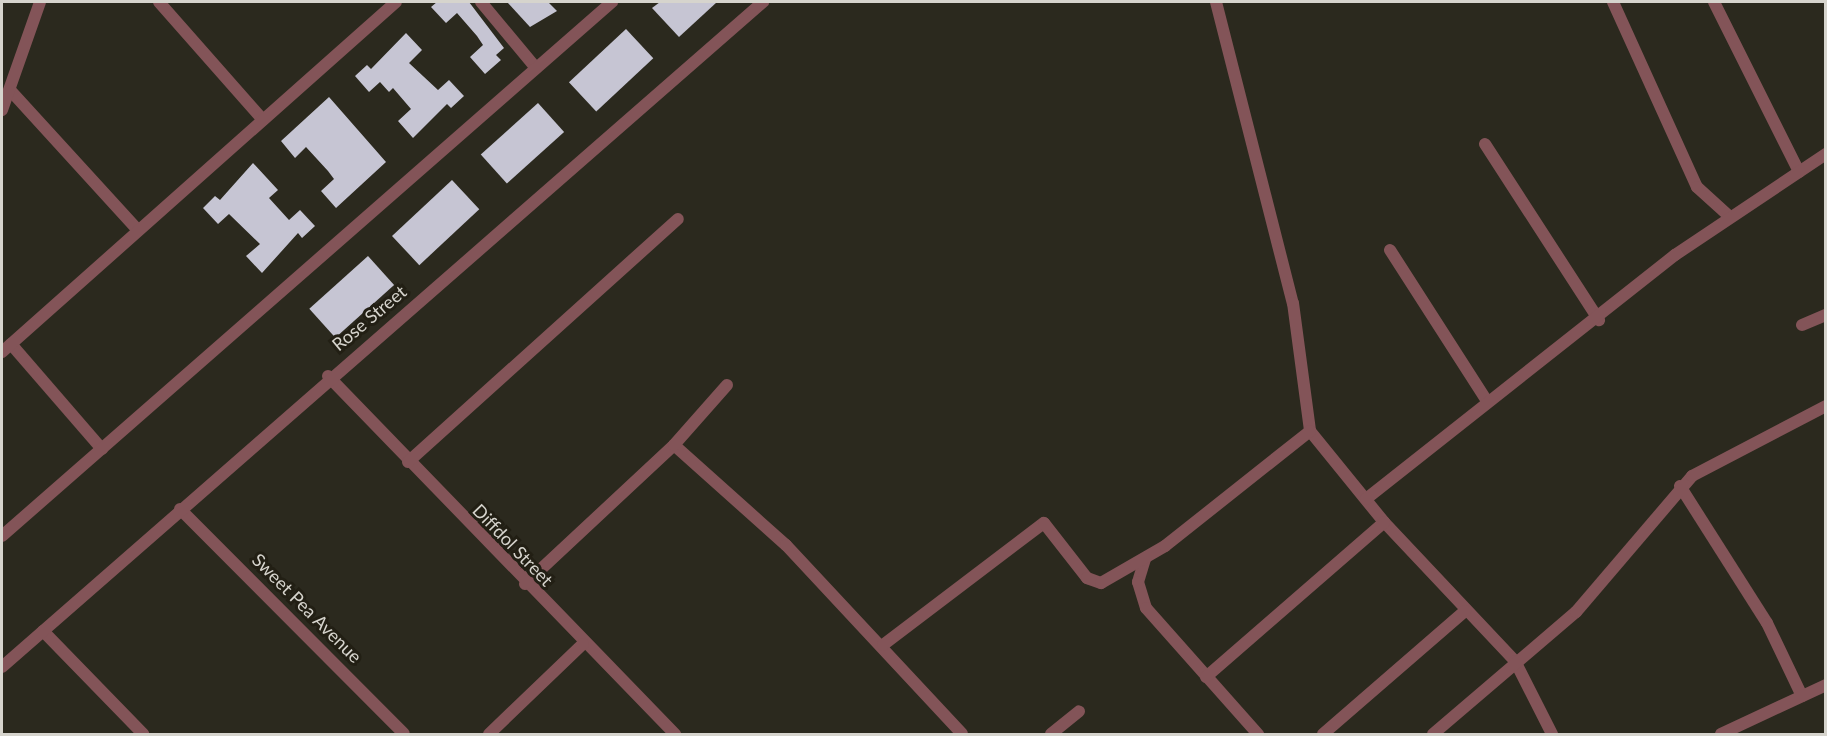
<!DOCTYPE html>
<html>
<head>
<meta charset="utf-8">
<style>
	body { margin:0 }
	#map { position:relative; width:1827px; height:736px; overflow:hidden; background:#2b291e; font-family:Lato,sans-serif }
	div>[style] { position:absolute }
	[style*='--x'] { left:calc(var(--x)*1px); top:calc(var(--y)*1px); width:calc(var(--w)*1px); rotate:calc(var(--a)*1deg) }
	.building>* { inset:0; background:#c6c5d3; transform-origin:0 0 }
	.minor>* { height:12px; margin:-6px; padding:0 6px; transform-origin:6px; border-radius:6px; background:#835458 }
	span { translate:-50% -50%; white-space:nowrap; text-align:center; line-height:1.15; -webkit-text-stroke:6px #221f14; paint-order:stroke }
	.street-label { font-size:18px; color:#d6d4cd }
	.frame { position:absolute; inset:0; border:3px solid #d6d4cd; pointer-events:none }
</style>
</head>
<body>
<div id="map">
	<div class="building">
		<i style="clip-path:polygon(437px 2px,469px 2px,504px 48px,496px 55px,501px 60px,485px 74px,470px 57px,483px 45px,477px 36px,457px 13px,446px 23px,431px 7px)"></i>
		<i style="clip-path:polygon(507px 2px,548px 2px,557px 11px,530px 27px)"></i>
		<i style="clip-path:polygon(660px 2px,717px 2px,679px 37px,652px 8px)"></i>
		<i style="left:626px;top:29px;width:40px;height:78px;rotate:47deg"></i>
		<i style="clip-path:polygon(406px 33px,422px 50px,409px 63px,438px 90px,449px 80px,464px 96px,451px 108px,447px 104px,413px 138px,398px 121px,411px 109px,393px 88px,389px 92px,380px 82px,369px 92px,355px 76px,367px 65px,371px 69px)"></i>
		<i style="clip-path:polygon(329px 97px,386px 162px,336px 208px,321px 191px,334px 179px,328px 171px,306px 147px,295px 158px,281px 141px)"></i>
		<i style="left:538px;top:103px;width:39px;height:77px;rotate:48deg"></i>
		<i style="clip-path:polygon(253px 163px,278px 190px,269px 198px,289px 220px,300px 210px,315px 226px,302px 238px,298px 233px,262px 273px,246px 256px,260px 244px,229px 214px,218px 224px,203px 208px,215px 196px,220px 200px)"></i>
		<i style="left:452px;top:180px;width:40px;height:82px;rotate:47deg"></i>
		<i style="left:368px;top:256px;width:39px;height:79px;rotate:48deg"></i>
	</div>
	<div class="minor">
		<i style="--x:159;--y:2;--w:157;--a:48.6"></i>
		<i style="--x:481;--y:2;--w:86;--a:50.2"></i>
		<i style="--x:1216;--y:2;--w:311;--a:75.7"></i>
		<i style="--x:1293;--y:303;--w:129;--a:82.4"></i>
		<i style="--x:1310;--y:431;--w:117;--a:50.9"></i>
		<i style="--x:1384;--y:522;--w:191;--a:46.7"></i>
		<i style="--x:1515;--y:661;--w:82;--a:63.1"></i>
		<i style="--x:1613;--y:2;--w:203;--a:65.6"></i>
		<i style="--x:1697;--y:187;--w:43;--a:42.2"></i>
		<i style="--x:1714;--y:2;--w:190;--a:63.4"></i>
		<i style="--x:10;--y:90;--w:188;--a:47.6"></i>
		<i style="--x:2;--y:110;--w:114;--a:-70.6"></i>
		<i style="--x:1485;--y:144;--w:210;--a:57.1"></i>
		<i style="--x:1390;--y:250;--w:179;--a:57.3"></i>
		<i style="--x:1802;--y:325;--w:26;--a:-23"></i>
		<i style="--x:11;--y:344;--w:139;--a:49.1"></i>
		<i style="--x:2;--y:352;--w:527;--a:-41.62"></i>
		<i style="--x:328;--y:376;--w:499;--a:45.9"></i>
		<i style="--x:674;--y:445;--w:150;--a:41.8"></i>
		<i style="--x:786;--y:545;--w:258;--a:47"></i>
		<i style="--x:408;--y:462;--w:363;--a:-42"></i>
		<i style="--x:1680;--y:486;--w:162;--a:57.6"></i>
		<i style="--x:1767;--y:623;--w:81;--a:64.4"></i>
		<i style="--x:1366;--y:499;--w:394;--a:-38.3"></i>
		<i style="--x:1675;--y:255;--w:182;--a:-33.8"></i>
		<i style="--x:180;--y:509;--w:317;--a:45.1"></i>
		<i style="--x:2;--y:536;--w:811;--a:-41.2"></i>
		<i style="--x:1145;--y:559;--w:24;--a:107"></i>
		<i style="--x:1138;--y:582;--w:27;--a:73"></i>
		<i style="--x:1146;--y:608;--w:169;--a:48.4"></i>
		<i style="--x:525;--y:584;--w:204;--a:-43"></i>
		<i style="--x:674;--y:445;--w:80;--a:-48.5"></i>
		<i style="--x:43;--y:631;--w:144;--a:45.8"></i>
		<i style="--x:883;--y:645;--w:202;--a:-37.2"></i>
		<i style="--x:1044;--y:523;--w:70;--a:52"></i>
		<i style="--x:1087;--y:578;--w:15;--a:20"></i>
		<i style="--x:1101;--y:583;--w:74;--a:-30"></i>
		<i style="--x:1165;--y:546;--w:185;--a:-38.4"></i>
		<i style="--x:2;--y:667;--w:1011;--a:-41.15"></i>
		<i style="--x:1206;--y:677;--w:236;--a:-41"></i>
		<i style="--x:489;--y:734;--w:130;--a:-43.8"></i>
		<i style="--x:1051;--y:734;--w:36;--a:-39"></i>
		<i style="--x:1323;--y:734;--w:188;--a:-40.9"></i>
		<i style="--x:1433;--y:734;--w:188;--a:-40.5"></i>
		<i style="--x:1576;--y:612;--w:179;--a:-49.5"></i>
		<i style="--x:1692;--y:476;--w:151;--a:-27.6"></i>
		<i style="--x:1721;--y:734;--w:116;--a:-25"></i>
	</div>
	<div class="street-label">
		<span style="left:369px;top:318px;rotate:-40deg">Rose Street</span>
		<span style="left:513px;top:545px;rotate:46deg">Diffdol Street</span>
		<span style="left:307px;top:608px;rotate:45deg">Sweet Pea Avenue</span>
	</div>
	<div class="frame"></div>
</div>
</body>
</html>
